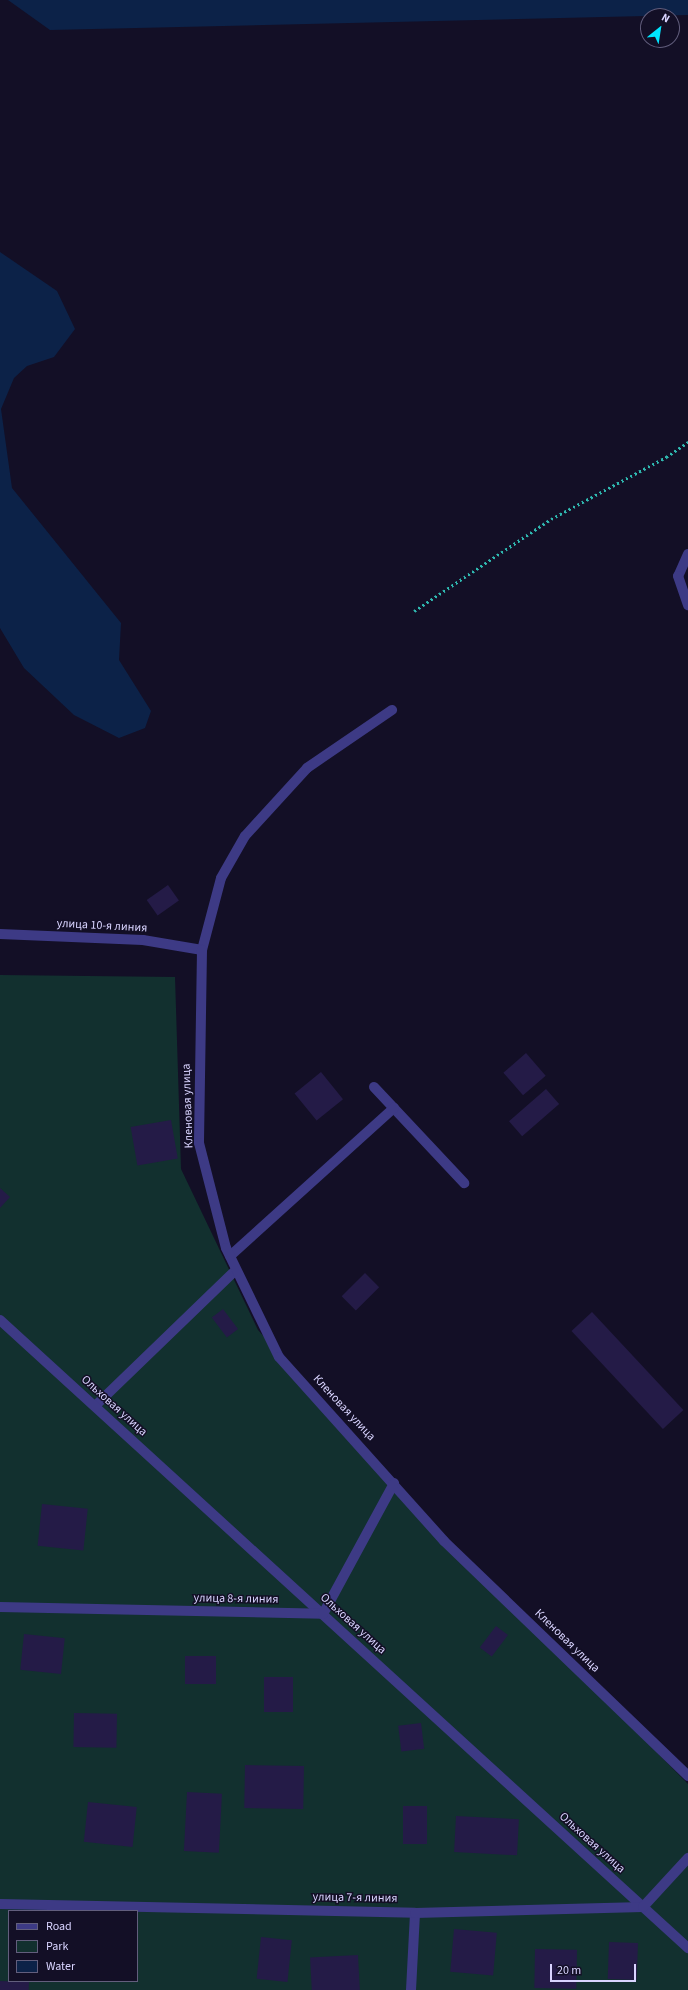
<!DOCTYPE html>
<html>
<head>
<meta charset="utf-8">
<style>
	body { margin:0 }
	#map { position:relative; width:688px; height:1990px; overflow:hidden; background:#130f26; font-family:"Source Sans 3",sans-serif }
	div>[style] { position:absolute }
	[style*='--x'] { left:calc(var(--x)*1px); top:calc(var(--y)*1px); width:calc(var(--w)*1px); rotate:calc(var(--a)*1deg) }
	.green>* { inset:0; background:#12302f }
	.water>* { inset:0; background:#0c2248 }
	.building>* { inset:0; background:#241b47; transform-origin:0 0 }
	.path>* { height:2.5px; margin-top:-1.25px; transform-origin:0; background:repeating-linear-gradient(90deg,#2fb8b0 0 2px,transparent 0 5px) }
	.service>* { height:10px; margin:-5px; padding:0 5px; transform-origin:5px; border-radius:5px; background:#3d3a85 }
	.minor>* { height:10px; margin:-5px; padding:0 5px; transform-origin:5px; border-radius:5px; background:#3d3a85 }
	span { translate:-50% -50%; white-space:nowrap; text-align:center; line-height:1.15; -webkit-text-stroke:3px #130f26; paint-order:stroke }
	.street-label { font-size:12px; color:#d9d4ff }
	.legend { position:absolute; left:8px; top:1910px; width:130px; height:72px; box-sizing:border-box; background:#130f26; border:1px solid #625e7d; margin:0; padding:5px 7px; list-style:none; font-size:12px; color:#d9d4ff }
	.legend li { display:flex; align-items:center; gap:8px; height:20px }
	.legend b { width:20px; border:1px solid #625e7d }
	.north { position:absolute; left:640px; top:8px; width:40px; height:40px; box-sizing:border-box; background:#130f26; border:1px solid #625e7d; border-radius:50%; rotate:30deg; font-size:11px; font-weight:700; line-height:16px; text-align:center; color:#d9d4ff }
	.north::after { content:''; display:block; margin:auto; width:14px; height:18px; background:#00e5ff; clip-path:polygon(50% 0,100% 100%,50% 72%,0 100%) }
	.scale { position:absolute; left:550px; top:1964px; width:86px; height:18px; box-sizing:border-box; border:2px solid #d9d4ff; border-top:0; padding-left:5px; font-size:12px; line-height:14px; white-space:nowrap; color:#d9d4ff; -webkit-text-stroke:3px #130f26; paint-order:stroke }
</style>
</head>
<body>
<div id="map">
	<div class="green">
		<i style="clip-path:polygon(evenodd,0 975px,175px 977px,181px 1169px,258px 1330px,409px 1501px,688px 1784px,688px 1990px,0 1990px,0 975px,9px 1911px,137px 1911px,137px 1981px,9px 1981px,9px 1911px)"></i>
	</div>
	<div class="water">
		<i style="clip-path:polygon(8px 0,688px 0,688px 15px,50px 30px)"></i>
		<i style="clip-path:polygon(0 252px,57px 291px,75px 329px,54px 357px,27px 366px,14px 378px,1px 409px,12px 488px,121px 623px,119px 660px,151px 711px,145px 728px,119px 738px,74px 715px,24px 668px,0 628px)"></i>
	</div>
	<div class="building">
		<i style="left:168px;top:885px;width:19px;height:26px;rotate:55deg"></i>
		<i style="left:526px;top:1053px;width:30px;height:30px;rotate:49deg"></i>
		<i style="left:321px;top:1072px;width:35px;height:34px;rotate:51deg"></i>
		<i style="left:546px;top:1089px;width:20px;height:49px;rotate:49deg"></i>
		<i style="left:171px;top:1120px;width:39px;height:41px;rotate:80deg"></i>
		<i style="clip-path:polygon(0 1188px,10px 1197px,0 1208px)"></i>
		<i style="left:365px;top:1273px;width:20px;height:33px;rotate:45deg"></i>
		<i style="left:223px;top:1309px;width:25px;height:14px;rotate:53deg"></i>
		<i style="left:592px;top:1312px;width:134px;height:28px;rotate:47deg"></i>
		<i style="left:42px;top:1504px;width:46px;height:42px;rotate:6deg"></i>
		<i style="left:496px;top:1626px;width:15px;height:27px;rotate:37deg"></i>
		<i style="left:24px;top:1634px;width:41px;height:36px;rotate:6deg"></i>
		<i style="left:185px;top:1656px;width:31px;height:28px"></i>
		<i style="left:264px;top:1677px;width:29px;height:35px"></i>
		<i style="left:74px;top:1713px;width:43px;height:34px;rotate:1deg"></i>
		<i style="left:421px;top:1723px;width:26px;height:23px;rotate:83deg"></i>
		<i style="left:245px;top:1765px;width:59px;height:43px;rotate:1deg"></i>
		<i style="left:187px;top:1792px;width:35px;height:59px;rotate:3deg"></i>
		<i style="left:88px;top:1802px;width:49px;height:40px;rotate:6deg"></i>
		<i style="left:403px;top:1806px;width:24px;height:38px"></i>
		<i style="left:456px;top:1816px;width:63px;height:36px;rotate:3deg"></i>
		<i style="left:454px;top:1929px;width:43px;height:43px;rotate:5deg"></i>
		<i style="left:261px;top:1937px;width:31px;height:42px;rotate:6deg"></i>
		<i style="left:609px;top:1942px;width:29px;height:37px;rotate:2deg"></i>
		<i style="left:535px;top:1949px;width:42px;height:39px;rotate:1deg"></i>
		<i style="left:358px;top:1955px;width:35px;height:48px;rotate:87deg"></i>
		<i style="left:0;top:1981px;width:29px;height:9px;rotate:2deg"></i>
	</div>
	<div class="path">
		<i style="--x:414;--y:611;--w:165;--a:-33.9"></i>
		<i style="--x:551;--y:519;--w:131;--a:-28.3"></i>
		<i style="--x:666;--y:457;--w:27;--a:-34"></i>
	</div>
	<div class="service">
		<i style="--x:202;--y:950;--w:74;--a:-75.2"></i>
		<i style="--x:221;--y:878;--w:48;--a:-60.3"></i>
		<i style="--x:245;--y:836;--w:92;--a:-47.6"></i>
		<i style="--x:307;--y:768;--w:103;--a:-34.3"></i>
		<i style="--x:374;--y:1087;--w:132;--a:46.8"></i>
		<i style="--x:230;--y:1256;--w:221;--a:-42.1"></i>
		<i style="--x:95;--y:1406;--w:194;--a:-44"></i>
		<i style="--x:411;--y:1990;--w:77;--a:-87"></i>
	</div>
	<div class="minor">
		<i style="--x:688;--y:554;--w:24;--a:114"></i>
		<i style="--x:678;--y:576;--w:31;--a:71"></i>
		<i style="--x:0;--y:934;--w:143;--a:2.4"></i>
		<i style="--x:143;--y:940;--w:60;--a:9.6"></i>
		<i style="--x:202;--y:950;--w:193;--a:90.9"></i>
		<i style="--x:199;--y:1143;--w:108;--a:75.6"></i>
		<i style="--x:226;--y:1248;--w:121;--a:64.1"></i>
		<i style="--x:279;--y:1357;--w:247;--a:48.1"></i>
		<i style="--x:444;--y:1541;--w:339;--a:43.9"></i>
		<i style="--x:0;--y:1320;--w:932;--a:42.39"></i>
		<i style="--x:0;--y:1607;--w:323;--a:1.2"></i>
		<i style="--x:323;--y:1614;--w:149;--a:-61.5"></i>
		<i style="--x:0;--y:1904;--w:415;--a:1.2"></i>
		<i style="--x:415;--y:1913;--w:228;--a:-1.5"></i>
		<i style="--x:643;--y:1907;--w:67;--a:-47.4"></i>
	</div>
	<div class="street-label">
		<span style="left:102px;top:926px;rotate:3deg">улица 10-я линия</span>
		<span style="left:188px;top:1106px;rotate:-92deg">Кленовая улица</span>
		<span style="left:114px;top:1406px;rotate:42deg">Ольховая улица</span>
		<span style="left:344px;top:1408px;rotate:47deg">Кленовая улица</span>
		<span style="left:236px;top:1599px;rotate:1deg">улица 8-я линия</span>
		<span style="left:353px;top:1624px;rotate:42deg">Ольховая улица</span>
		<span style="left:567px;top:1641px;rotate:44deg">Кленовая улица</span>
		<span style="left:592px;top:1843px;rotate:42deg">Ольховая улица</span>
		<span style="left:355px;top:1898px;rotate:1deg">улица 7-я линия</span>
	</div>
	<ul class="legend">
	<li><b style="height:5px;background:#3d3a85"></b>Road</li>
	<li><b style="height:11px;background:#12302f"></b>Park</li>
	<li><b style="height:11px;background:#0c2248"></b>Water</li>
	</ul>
	<div class="north">N</div>
	<div class="scale">20 m</div>
</div>
</body>
</html>
